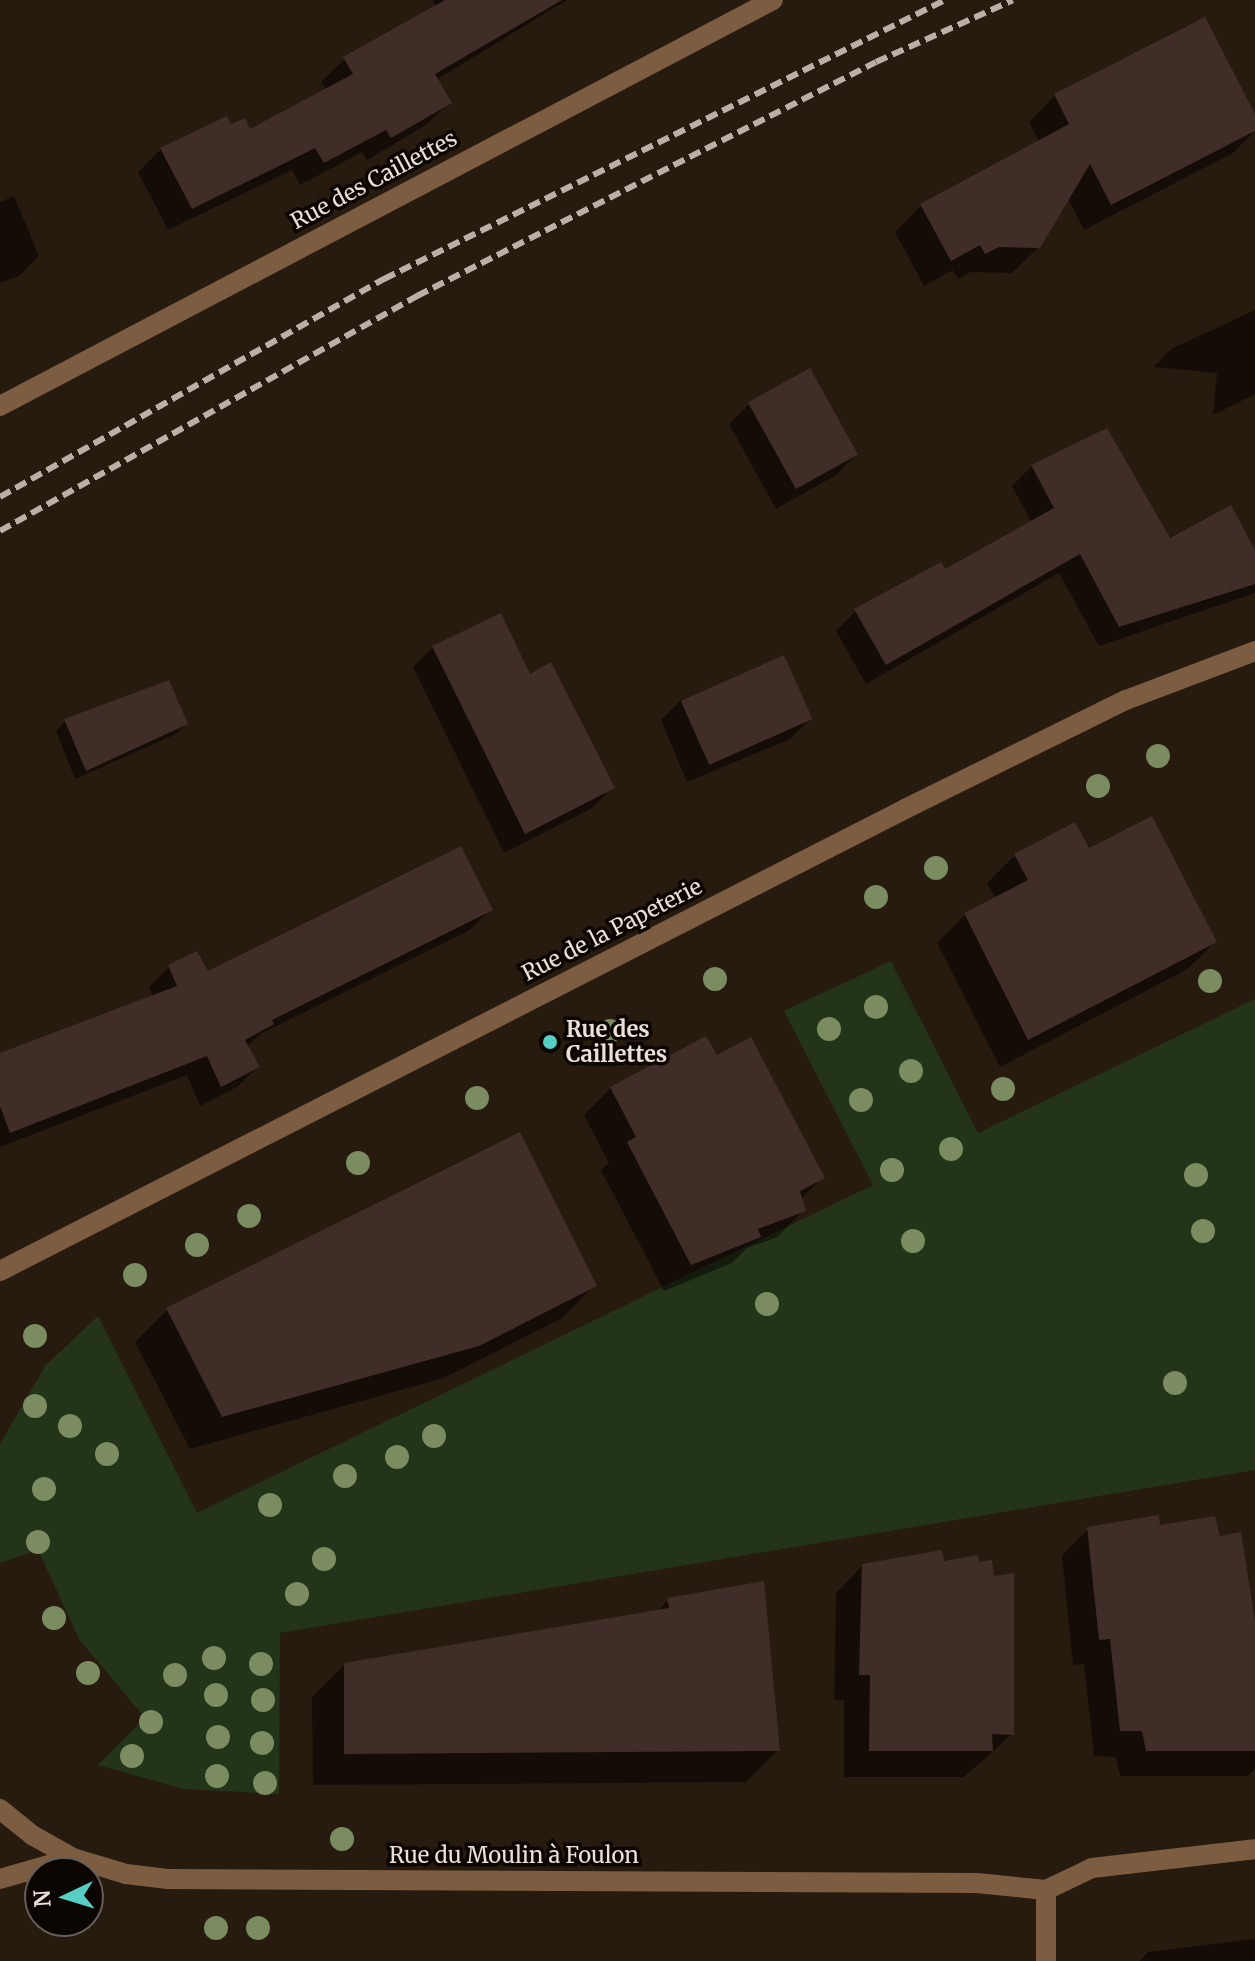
<!DOCTYPE html>
<html>
<head>
<meta charset="utf-8">
<style>
	body { margin:0 }
	#map { position:relative; width:1255px; height:1961px; overflow:hidden; background:#271a0e; font-family:Merriweather,serif }
	div>[style] { position:absolute }
	[style*='--x'] { left:calc(var(--x)*1px); top:calc(var(--y)*1px); width:calc(var(--w)*1px); rotate:calc(var(--a)*1deg) }
	.green>* { inset:0; background:#233418 }
	.shadow>* { inset:0; background:#0007 }
	.building>* { inset:0; background:#402d28; transform-origin:0 0 }
	.minor>* { height:20px; margin:-10px; padding:0 10px; transform-origin:10px; border-radius:10px; background:#7d5d41 }
	.tertiary>* { height:20px; margin:-10px; padding:0 10px; transform-origin:10px; border-radius:10px; background:#7d5d41 }
	.rail>* { height:6px; margin-top:-3px; transform-origin:0; background:repeating-linear-gradient(90deg,#bab0a7 0 12px,transparent 0 18px) }
	.trees>* { width:24px; height:24px; margin:-12px; border-radius:50%; background:#7b8c61 }
	.dots>* { width:22px; height:22px; translate:-50% -50%; box-sizing:border-box; border:4px solid #0c0603; border-radius:50% }
	span { translate:-50% -50%; white-space:nowrap; text-align:center; line-height:1.15; -webkit-text-stroke:7px #0c0603; paint-order:stroke }
	.street-label { font-size:22px; color:#eae0d8 }
	.poi-label { font-size:22px; color:#eae0d8; font-weight:700 }
	.left { translate:0 -50%; text-align:left }
	.north { position:absolute; left:24px; top:1857px; width:80px; height:80px; box-sizing:border-box; background:#0c0603; border:2px solid #655d58; border-radius:50%; rotate:266deg; font-size:22px; font-weight:700; line-height:32px; text-align:center; color:#eae0d8 }
	.north::after { content:''; display:block; margin:auto; width:28px; height:36px; background:#56cec3; clip-path:polygon(50% 0,100% 100%,50% 72%,0 100%) }
</style>
</head>
<body>
<div id="map">
	<div class="green">
		<i style="clip-path:polygon(891px 961px,978px 1133px,1255px 999px,1255px 1470px,280px 1633px,279px 1794px,183px 1789px,98px 1765px,145px 1718px,79px 1639px,38px 1550px,0 1563px,0 1444px,45px 1366px,98px 1316px,197px 1513px,873px 1185px,784px 1011px)"></i>
	</div>
	<div class="shadow">
		<i style="clip-path:polygon(433px 0,567px 0,436px 80px,450px 102px,426px 125px,367px 160px,362px 152px,300px 185px,292px 170px,168px 230px,138px 172px,161px 149px,230px 127px,250px 132px,327px 91px,321px 82px,345px 59px,437px 7px)"></i>
		<i style="clip-path:polygon(1055px 95px,1255px 118px,1255px 131px,1233px 153px,1084px 230px,1067px 197px,1039px 247px,1012px 273px,971px 272px,958px 279px,953px 270px,924px 286px,895px 232px,921px 205px,1039px 142px,1029px 122px)"></i>
		<i style="clip-path:polygon(14px 196px,39px 256px,19px 276px,0 283px,0 202px)"></i>
		<i style="clip-path:polygon(1255px 310px,1255px 394px,1213px 415px,1217px 373px,1154px 367px,1171px 349px)"></i>
		<i style="clip-path:polygon(749px 404px,856px 455px,836px 475px,776px 509px,729px 424px)"></i>
		<i style="clip-path:polygon(1032px 466px,1169px 541px,1255px 554px,1255px 593px,1099px 646px,1059px 573px,866px 684px,836px 631px,856px 611px,944px 572px,1032px 523px,1012px 486px)"></i>
		<i style="clip-path:polygon(433px 647px,529px 677px,612px 788px,592px 808px,504px 853px,413px 667px)"></i>
		<i style="clip-path:polygon(681px 700px,810px 719px,790px 739px,687px 782px,661px 720px)"></i>
		<i style="clip-path:polygon(65px 721px,186px 724px,176px 734px,75px 779px,56px 731px)"></i>
		<i style="clip-path:polygon(1088px 851px,1215px 942px,1186px 970px,1000px 1067px,937px 943px,965px 915px,996px 899px,987px 883px,1015px 855px)"></i>
		<i style="clip-path:polygon(490px 910px,470px 930px,262px 1033px,247px 1046px,258px 1067px,237px 1087px,200px 1106px,187px 1075px,0 1147px,0 1058px,153px 997px,149px 987px,169px 967px,207px 974px)"></i>
		<i style="clip-path:polygon(611px 1088px,822px 1178px,800px 1200px,804px 1210px,777px 1237px,747px 1248px,732px 1263px,664px 1291px,601px 1170px,609px 1163px,584px 1115px)"></i>
		<i style="clip-path:polygon(594px 1286px,562px 1318px,444px 1378px,190px 1449px,135px 1342px,168px 1309px)"></i>
		<i style="clip-path:polygon(1159px 1527px,1218px 1538px,1255px 1633px,1255px 1769px,1248px 1776px,1120px 1776px,1116px 1757px,1094px 1756px,1084px 1664px,1073px 1665px,1062px 1556px,1088px 1529px)"></i>
		<i style="clip-path:polygon(942px 1563px,978px 1565px,993px 1579px,1012px 1734px,964px 1777px,844px 1777px,844px 1700px,834px 1700px,836px 1593px,862px 1566px)"></i>
		<i style="clip-path:polygon(668px 1600px,778px 1750px,746px 1782px,313px 1785px,312px 1697px,344px 1665px,656px 1612px)"></i>
		<i style="clip-path:polygon(1255px 1939px,1255px 1961px,1139px 1961px,1148px 1952px)"></i>
	</div>
	<div class="building">
		<i style="clip-path:polygon(445px 0,562px 0,435px 74px,452px 103px,391px 138px,386px 130px,324px 163px,315px 148px,192px 209px,160px 148px,227px 116px,231px 124px,245px 118px,250px 129px,353px 74px,343px 57px)"></i>
		<i style="clip-path:polygon(1205px 17px,1255px 114px,1255px 131px,1111px 205px,1090px 164px,1040px 248px,999px 247px,985px 254px,980px 245px,951px 261px,920px 204px,1069px 124px,1054px 94px)"></i>
		<i style="left:810px;top:368px;width:99px;height:71px;rotate:61deg"></i>
		<i style="clip-path:polygon(1107px 428px,1170px 538px,1231px 505px,1255px 550px,1255px 584px,1119px 627px,1080px 554px,886px 665px,854px 609px,941px 562px,945px 569px,1054px 508px,1031px 465px)"></i>
		<i style="clip-path:polygon(501px 613px,530px 674px,551px 662px,615px 788px,525px 834px,432px 646px)"></i>
		<i style="left:784px;top:655px;width:70px;height:113px;rotate:66deg"></i>
		<i style="clip-path:polygon(169px 680px,188px 724px,86px 771px,64px 719px)"></i>
		<i style="clip-path:polygon(1152px 816px,1217px 942px,1028px 1040px,964px 913px,1028px 880px,1014px 854px,1075px 822px,1089px 848px)"></i>
		<i style="clip-path:polygon(461px 846px,493px 910px,272px 1020px,274px 1024px,245px 1040px,260px 1067px,221px 1087px,207px 1056px,10px 1133px,0 1106px,0 1053px,177px 986px,168px 965px,197px 951px,208px 971px)"></i>
		<i style="clip-path:polygon(706px 1036px,717px 1055px,751px 1037px,825px 1178px,800px 1191px,806px 1211px,758px 1229px,761px 1237px,691px 1265px,627px 1142px,636px 1137px,610px 1087px)"></i>
		<i style="clip-path:polygon(520px 1132px,597px 1286px,479px 1346px,222px 1417px,166px 1308px)"></i>
		<i style="clip-path:polygon(1159px 1515px,1160px 1525px,1215px 1516px,1220px 1536px,1241px 1532px,1255px 1621px,1255px 1751px,1146px 1751px,1142px 1731px,1120px 1731px,1110px 1639px,1099px 1640px,1087px 1527px)"></i>
		<i style="clip-path:polygon(942px 1550px,944px 1561px,978px 1555px,979px 1562px,992px 1560px,994px 1576px,1014px 1573px,1014px 1735px,992px 1734px,993px 1751px,869px 1751px,870px 1675px,859px 1675px,862px 1564px)"></i>
		<i style="clip-path:polygon(764px 1581px,780px 1751px,344px 1754px,344px 1663px,669px 1608px,667px 1598px)"></i>
	</div>
	<div class="minor">
		<i style="--x:0;--y:406;--w:873;--a:-27.71"></i>
		<i style="--x:0;--y:1809;--w:41;--a:39.1"></i>
		<i style="--x:32;--y:1835;--w:47;--a:29.3"></i>
		<i style="--x:73;--y:1858;--w:55;--a:16.8"></i>
		<i style="--x:126;--y:1874;--w:42;--a:6.8"></i>
		<i style="--x:168;--y:1879;--w:809;--a:0.28"></i>
		<i style="--x:977;--y:1883;--w:69;--a:5.8"></i>
		<i style="--x:0;--y:1879;--w:76;--a:-16"></i>
		<i style="--x:1046;--y:1890;--w:51;--a:-25.6"></i>
		<i style="--x:1092;--y:1868;--w:164;--a:-6.6"></i>
		<i style="--x:1046;--y:1961;--w:71;--a:-90"></i>
	</div>
	<div class="tertiary">
		<i style="--x:0;--y:1271;--w:1016;--a:-27.04"></i>
		<i style="--x:905;--y:809;--w:246;--a:-26.3"></i>
		<i style="--x:1126;--y:700;--w:138;--a:-20.8"></i>
	</div>
	<div class="rail">
		<i style="--x:0;--y:497;--w:442;--a:-29.6"></i>
		<i style="--x:384;--y:279;--w:627;--a:-26.44"></i>
		<i style="--x:0;--y:531;--w:479;--a:-29.4"></i>
		<i style="--x:417;--y:296;--w:515;--a:-27.01"></i>
		<i style="--x:876;--y:62;--w:150;--a:-24.3"></i>
	</div>
	<div class="trees">
		<i style="left:1158px;top:756px"></i>
		<i style="left:1098px;top:786px"></i>
		<i style="left:936px;top:868px"></i>
		<i style="left:876px;top:897px"></i>
		<i style="left:715px;top:979px"></i>
		<i style="left:1210px;top:981px"></i>
		<i style="left:876px;top:1007px"></i>
		<i style="left:829px;top:1029px"></i>
		<i style="left:610px;top:1031px"></i>
		<i style="left:911px;top:1071px"></i>
		<i style="left:1003px;top:1089px"></i>
		<i style="left:477px;top:1098px"></i>
		<i style="left:861px;top:1100px"></i>
		<i style="left:951px;top:1149px"></i>
		<i style="left:358px;top:1163px"></i>
		<i style="left:892px;top:1170px"></i>
		<i style="left:1196px;top:1175px"></i>
		<i style="left:249px;top:1216px"></i>
		<i style="left:1203px;top:1231px"></i>
		<i style="left:913px;top:1241px"></i>
		<i style="left:197px;top:1245px"></i>
		<i style="left:135px;top:1275px"></i>
		<i style="left:767px;top:1304px"></i>
		<i style="left:35px;top:1336px"></i>
		<i style="left:1175px;top:1383px"></i>
		<i style="left:35px;top:1406px"></i>
		<i style="left:70px;top:1426px"></i>
		<i style="left:434px;top:1436px"></i>
		<i style="left:107px;top:1454px"></i>
		<i style="left:397px;top:1457px"></i>
		<i style="left:345px;top:1476px"></i>
		<i style="left:44px;top:1489px"></i>
		<i style="left:270px;top:1505px"></i>
		<i style="left:38px;top:1542px"></i>
		<i style="left:324px;top:1559px"></i>
		<i style="left:297px;top:1594px"></i>
		<i style="left:54px;top:1618px"></i>
		<i style="left:214px;top:1658px"></i>
		<i style="left:261px;top:1664px"></i>
		<i style="left:88px;top:1673px"></i>
		<i style="left:175px;top:1675px"></i>
		<i style="left:216px;top:1695px"></i>
		<i style="left:263px;top:1700px"></i>
		<i style="left:151px;top:1722px"></i>
		<i style="left:218px;top:1737px"></i>
		<i style="left:262px;top:1743px"></i>
		<i style="left:132px;top:1756px"></i>
		<i style="left:217px;top:1776px"></i>
		<i style="left:265px;top:1783px"></i>
		<i style="left:342px;top:1839px"></i>
		<i style="left:216px;top:1928px"></i>
		<i style="left:258px;top:1928px"></i>
	</div>
	<div class="dots">
		<i style="left:550px;top:1042px;background:#56cec3"></i>
	</div>
	<div class="street-label">
		<span style="left:374px;top:180px;rotate:-28deg">Rue des Caillettes</span>
		<span style="left:612px;top:930px;rotate:-27deg">Rue de la Papeterie</span>
		<span style="left:514px;top:1856px">Rue du Moulin à Foulon</span>
	</div>
	<div class="poi-label">
		<span class="left" style="left:566px;top:1042px">Rue des<br>Caillettes</span>
	</div>
	<div class="north">N</div>
</div>
</body>
</html>
